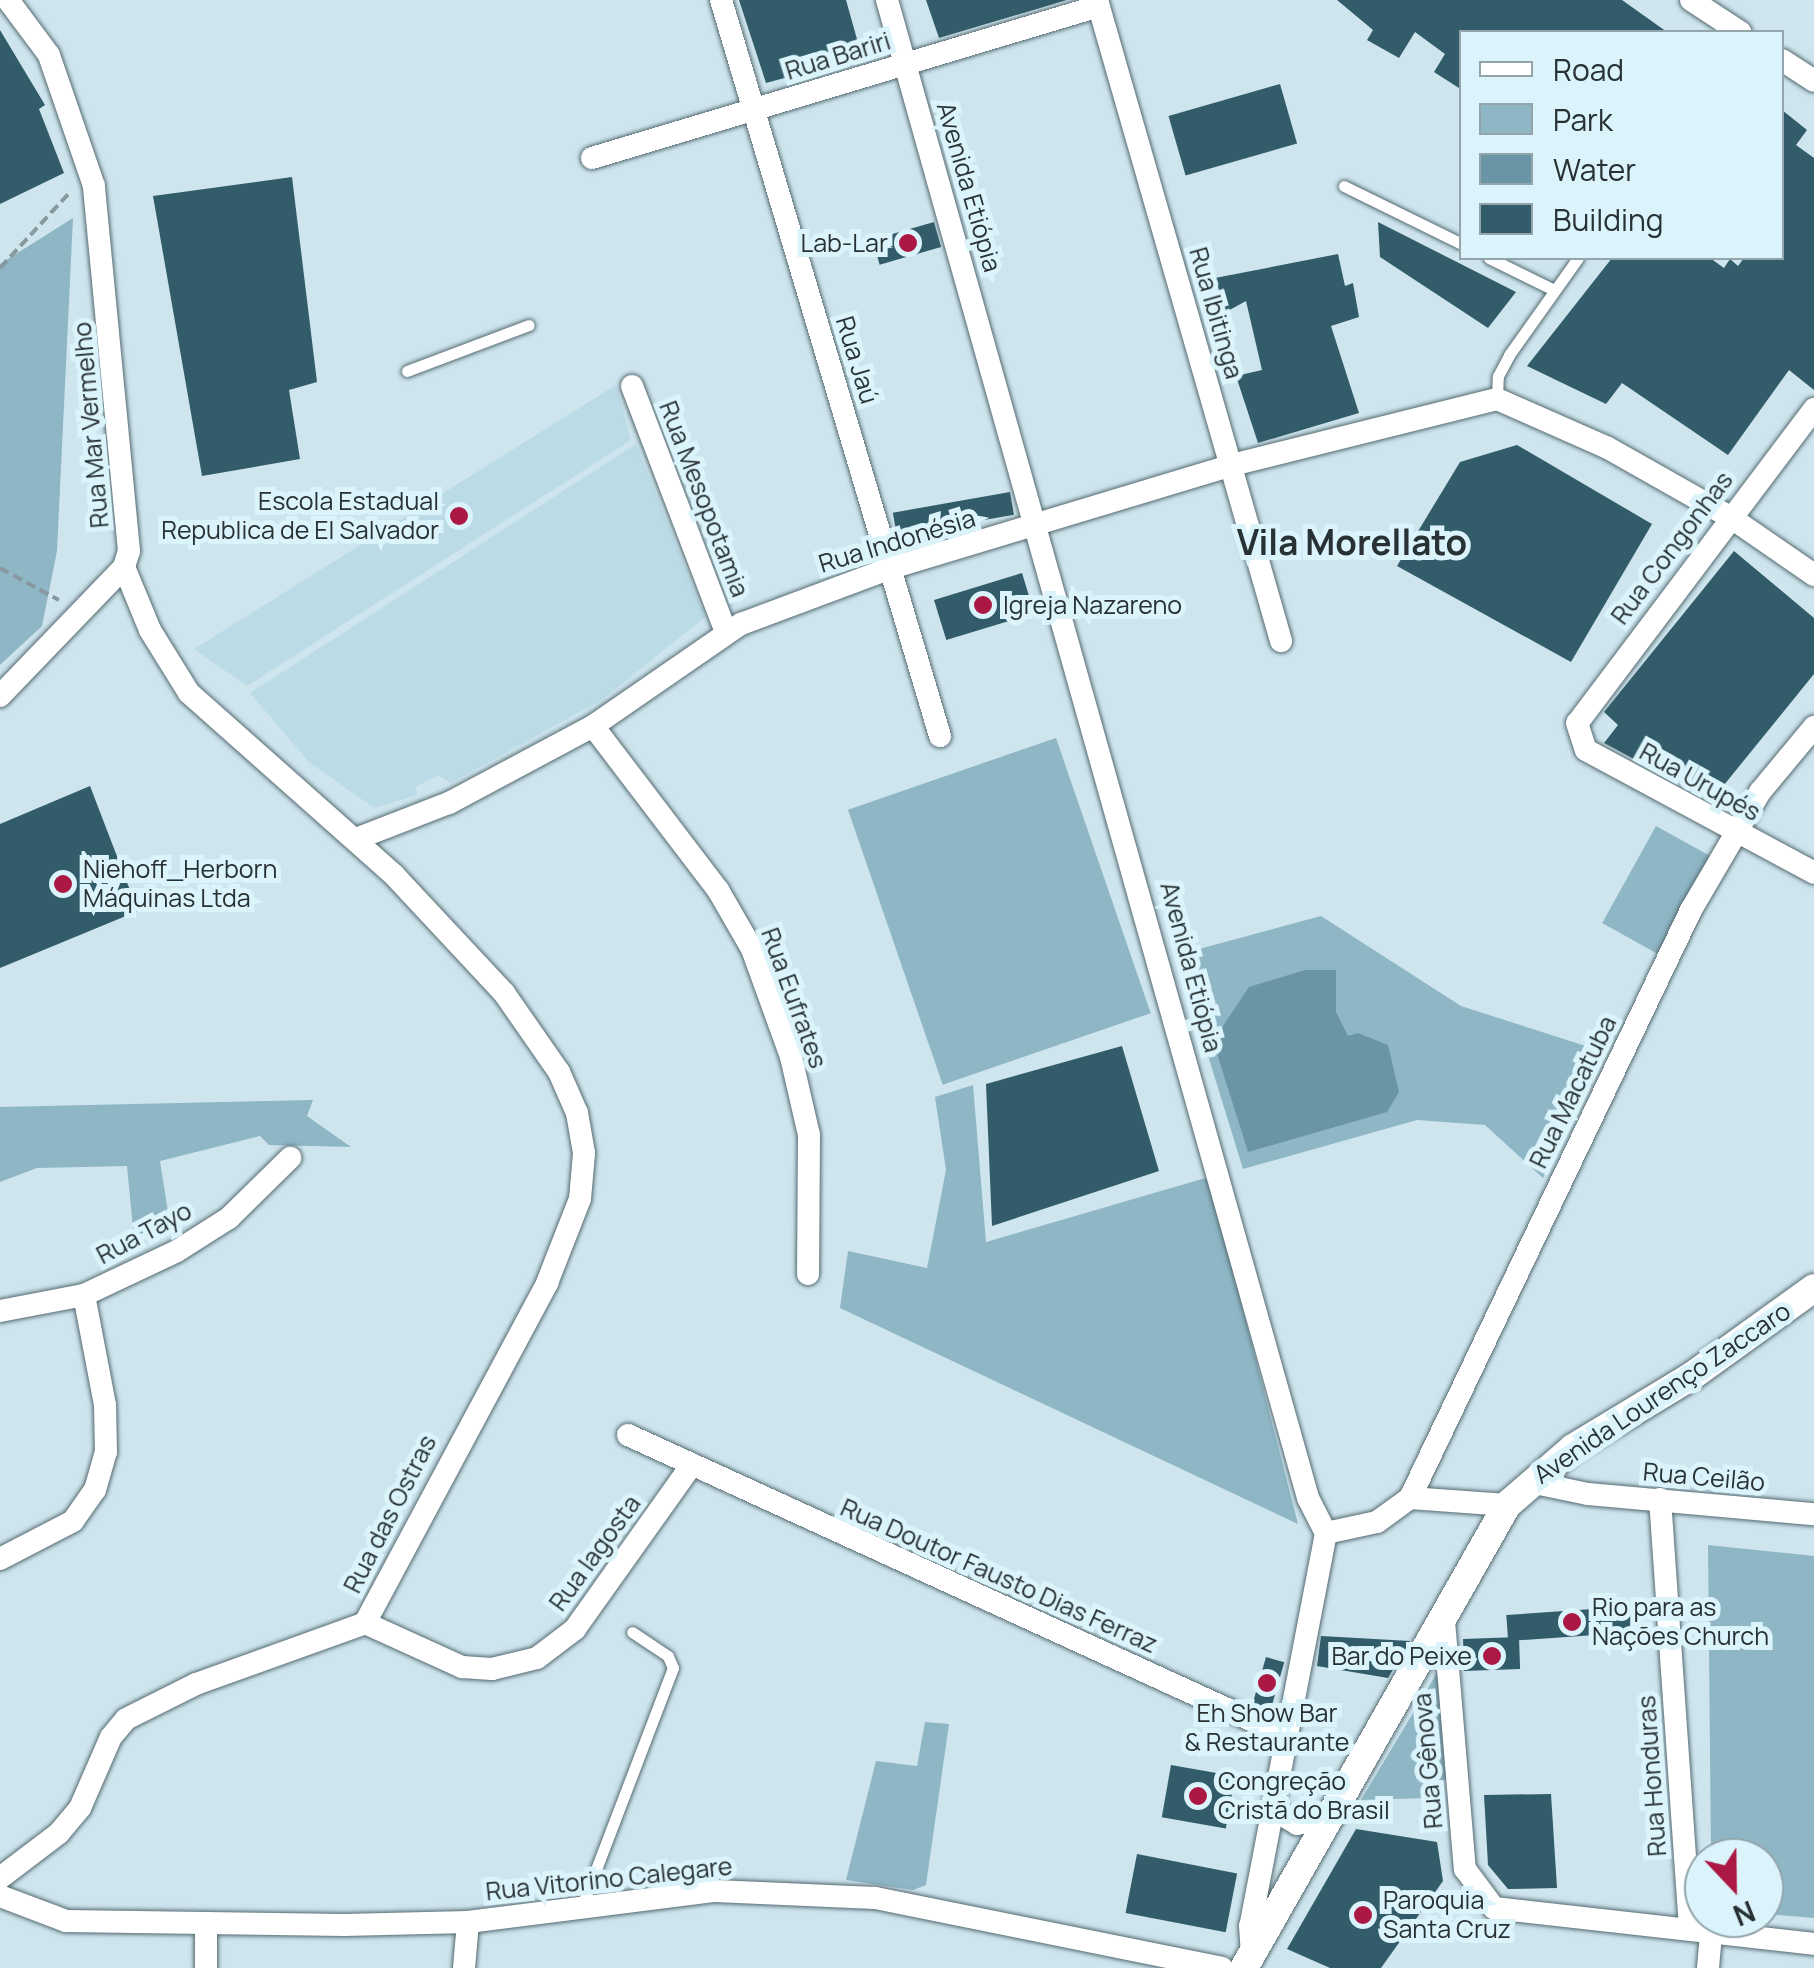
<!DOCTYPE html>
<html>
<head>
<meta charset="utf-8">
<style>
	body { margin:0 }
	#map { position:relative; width:1814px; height:1968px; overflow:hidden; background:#cee5ee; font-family:Manrope,sans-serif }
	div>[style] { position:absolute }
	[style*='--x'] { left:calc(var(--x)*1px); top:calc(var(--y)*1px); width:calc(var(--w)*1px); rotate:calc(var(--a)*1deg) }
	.built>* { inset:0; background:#bbdbe6 }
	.green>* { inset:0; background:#8eb6c5; transform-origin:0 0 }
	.water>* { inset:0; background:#6a95a4 }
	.building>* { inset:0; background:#325c69; transform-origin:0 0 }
	.path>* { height:4px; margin-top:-2px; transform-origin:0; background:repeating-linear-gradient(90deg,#87989f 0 10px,transparent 0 15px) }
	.roads { filter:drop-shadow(0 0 2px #556a71) drop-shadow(0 0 2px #556a71) }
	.service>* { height:11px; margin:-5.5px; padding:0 5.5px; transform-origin:5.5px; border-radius:5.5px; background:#fff }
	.minor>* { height:22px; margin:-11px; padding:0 11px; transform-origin:11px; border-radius:11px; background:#fff }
	.tertiary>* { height:28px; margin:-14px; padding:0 14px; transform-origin:14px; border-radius:14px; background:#fff }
	.dots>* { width:28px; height:28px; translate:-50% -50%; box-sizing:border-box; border:5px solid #dbf3fb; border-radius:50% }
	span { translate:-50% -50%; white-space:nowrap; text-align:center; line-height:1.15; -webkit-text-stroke:10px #dbf3fb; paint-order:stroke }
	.street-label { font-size:25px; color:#283134 }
	.poi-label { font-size:25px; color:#283134 }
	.right { translate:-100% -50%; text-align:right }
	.left { translate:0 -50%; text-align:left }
	.district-label { font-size:35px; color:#283134; font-weight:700 }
	.legend { position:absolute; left:1459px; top:30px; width:325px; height:230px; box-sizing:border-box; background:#dbf3fb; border:2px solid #93a5ab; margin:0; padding:12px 18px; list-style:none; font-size:30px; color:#283134 }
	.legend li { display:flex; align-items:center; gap:20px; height:50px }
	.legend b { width:50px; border:2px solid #93a5ab }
	.north { position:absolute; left:1684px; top:1838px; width:100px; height:100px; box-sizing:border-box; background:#dbf3fb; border:2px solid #93a5ab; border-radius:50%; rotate:158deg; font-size:28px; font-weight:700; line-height:40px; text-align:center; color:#283134 }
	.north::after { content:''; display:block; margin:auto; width:35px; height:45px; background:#ac1844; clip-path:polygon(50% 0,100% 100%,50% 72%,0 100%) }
</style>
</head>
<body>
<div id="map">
	<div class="built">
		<i style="clip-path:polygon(616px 385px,631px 440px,247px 686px,194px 649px)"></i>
		<i style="clip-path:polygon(636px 444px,705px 617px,603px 699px,451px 783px,438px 775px,416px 787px,417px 795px,374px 808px,309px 762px,250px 693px)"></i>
	</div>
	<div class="green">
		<i style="clip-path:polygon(73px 218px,57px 551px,42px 626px,0 665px,0 264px)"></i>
		<i style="left:1056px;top:738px;width:291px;height:220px;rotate:71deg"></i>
		<i style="left:1656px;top:826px;width:63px;height:111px;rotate:29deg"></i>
		<i style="clip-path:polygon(1321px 916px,1461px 1006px,1592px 1048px,1543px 1178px,1485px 1125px,1417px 1120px,1243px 1169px,1177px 955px)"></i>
		<i style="clip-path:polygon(973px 1085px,986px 1242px,1209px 1177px,1298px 1524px,840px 1308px,848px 1251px,927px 1268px,946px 1170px,935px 1097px)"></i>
		<i style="clip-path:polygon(313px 1100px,307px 1116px,351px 1147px,269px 1145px,260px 1136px,160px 1161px,169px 1218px,134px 1238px,127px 1166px,37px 1168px,0 1182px,0 1107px)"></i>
		<i style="clip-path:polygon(1708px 1545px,1814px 1556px,1814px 1918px,1764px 1914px,1764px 1858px,1711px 1858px)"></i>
		<i style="clip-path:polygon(1437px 1673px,1447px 1777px,1428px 1798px,1361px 1800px)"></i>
		<i style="clip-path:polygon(925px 1722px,949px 1724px,926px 1885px,913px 1890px,846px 1880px,876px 1761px,917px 1766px)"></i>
	</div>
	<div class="water">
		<i style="clip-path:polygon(1305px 970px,1336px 970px,1336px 1012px,1348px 1036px,1358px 1033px,1388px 1045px,1399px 1092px,1387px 1112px,1248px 1152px,1213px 1041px,1249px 987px)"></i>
	</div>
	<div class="building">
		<i style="clip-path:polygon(739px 0,846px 0,862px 57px,766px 83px)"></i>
		<i style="clip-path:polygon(926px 0,1067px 0,939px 38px)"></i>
		<i style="clip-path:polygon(1337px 0,1622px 0,1667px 32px,1462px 32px,1462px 90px,1434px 72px,1445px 54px,1415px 32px,1399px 58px,1367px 40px,1373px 30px)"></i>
		<i style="clip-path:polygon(0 30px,45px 105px,39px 109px,64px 173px,0 204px)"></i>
		<i style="left:1280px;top:84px;width:62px;height:116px;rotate:74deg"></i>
		<i style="clip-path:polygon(1782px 110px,1807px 130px,1796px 145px,1814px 158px,1814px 390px,1789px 370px,1728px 455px,1622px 383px,1606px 404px,1527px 366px,1612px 258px,1710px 258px,1724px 268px,1730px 259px,1738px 266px,1744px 258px,1782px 258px)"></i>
		<i style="clip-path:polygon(292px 177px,317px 382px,289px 390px,300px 459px,202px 476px,153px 196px)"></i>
		<i style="left:934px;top:222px;width:26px;height:64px;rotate:74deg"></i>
		<i style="clip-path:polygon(1378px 222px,1516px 292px,1488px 328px,1380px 257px)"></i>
		<i style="clip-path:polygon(1338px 254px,1345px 286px,1353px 283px,1359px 317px,1331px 326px,1359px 413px,1258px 443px,1236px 376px,1262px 370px,1246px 301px,1226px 312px,1215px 278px)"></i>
		<i style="clip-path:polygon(1517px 445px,1652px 524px,1571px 662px,1397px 566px,1460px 462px)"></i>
		<i style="left:1010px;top:492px;width:23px;height:119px;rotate:80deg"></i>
		<i style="clip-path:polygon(1734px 551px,1814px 618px,1814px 674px,1711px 801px,1662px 761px,1654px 770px,1604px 743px,1618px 725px,1604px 712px)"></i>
		<i style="left:1022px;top:573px;width:42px;height:92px;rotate:73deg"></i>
		<i style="clip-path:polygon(90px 786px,138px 911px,0 968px,0 824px)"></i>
		<i style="clip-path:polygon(1122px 1046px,1159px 1171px,992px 1226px,986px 1084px)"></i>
		<i style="left:1636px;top:1606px;width:26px;height:130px;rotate:86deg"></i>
		<i style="clip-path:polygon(1321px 1636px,1410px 1641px,1388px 1678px,1317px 1666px)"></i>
		<i style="left:1519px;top:1637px;width:32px;height:56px;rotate:88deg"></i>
		<i style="left:1266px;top:1657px;width:19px;height:48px;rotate:16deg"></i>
		<i style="left:1171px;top:1765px;width:65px;height:53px;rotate:10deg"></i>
		<i style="clip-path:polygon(1551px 1794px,1557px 1888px,1508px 1889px,1488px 1865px,1484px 1795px)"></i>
		<i style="clip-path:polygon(1356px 1829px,1437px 1842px,1443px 1881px,1381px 1968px,1330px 1968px,1287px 1949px)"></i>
		<i style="left:1137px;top:1854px;width:102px;height:60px;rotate:11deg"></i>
	</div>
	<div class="path">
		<i style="--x:0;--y:268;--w:105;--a:-47.3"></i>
		<i style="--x:0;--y:568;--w:67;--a:28.5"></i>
	</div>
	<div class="roads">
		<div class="service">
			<i style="--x:1344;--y:186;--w:131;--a:26.2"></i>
			<i style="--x:1489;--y:258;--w:72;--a:26.2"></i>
			<i style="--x:407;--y:371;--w:130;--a:-20.7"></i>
			<i style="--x:1497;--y:399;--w:23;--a:-88"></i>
			<i style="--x:1498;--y:376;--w:24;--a:-62"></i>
			<i style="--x:1509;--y:355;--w:119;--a:-54.6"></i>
			<i style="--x:582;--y:1906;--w:255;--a:-69.1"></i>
			<i style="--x:673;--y:1668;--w:13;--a:-113"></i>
			<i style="--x:668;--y:1656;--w:43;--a:-146.3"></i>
		</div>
		<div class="minor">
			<i style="--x:721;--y:0;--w:768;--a:73.43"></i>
			<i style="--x:887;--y:0;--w:1556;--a:74.3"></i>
			<i style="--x:1308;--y:1498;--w:39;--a:63"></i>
			<i style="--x:1326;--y:1533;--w:400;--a:100.9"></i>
			<i style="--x:1250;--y:1926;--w:29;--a:86"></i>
			<i style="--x:1097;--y:0;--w:667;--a:73.98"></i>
			<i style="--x:1691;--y:0;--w:59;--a:33.1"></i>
			<i style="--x:1782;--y:60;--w:38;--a:33"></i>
			<i style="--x:592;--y:158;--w:529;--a:-16.69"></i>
			<i style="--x:632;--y:386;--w:263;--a:69.1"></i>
			<i style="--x:1814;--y:409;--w:393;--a:127"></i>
			<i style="--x:1577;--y:723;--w:28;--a:72"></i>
			<i style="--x:1586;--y:750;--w:259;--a:28.3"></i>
			<i style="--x:0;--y:696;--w:179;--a:-46.1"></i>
			<i style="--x:593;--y:726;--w:206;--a:52.7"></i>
			<i style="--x:718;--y:890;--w:68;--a:60"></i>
			<i style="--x:752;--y:949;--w:115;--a:70.1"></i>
			<i style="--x:791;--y:1057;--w:80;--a:77"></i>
			<i style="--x:809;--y:1135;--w:139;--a:90.4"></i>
			<i style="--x:356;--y:839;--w:100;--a:-21.2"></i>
			<i style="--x:449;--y:803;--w:163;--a:-28.1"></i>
			<i style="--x:593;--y:726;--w:180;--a:-34.6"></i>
			<i style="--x:741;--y:624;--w:160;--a:-20.5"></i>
			<i style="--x:891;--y:568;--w:356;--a:-16.8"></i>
			<i style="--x:1232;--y:465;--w:273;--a:-14"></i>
			<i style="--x:1497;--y:399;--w:121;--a:23.8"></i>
			<i style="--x:1608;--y:448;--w:140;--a:29.5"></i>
			<i style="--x:1730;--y:517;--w:102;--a:34.6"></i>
			<i style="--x:0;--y:1311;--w:86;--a:-10.8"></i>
			<i style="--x:84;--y:1295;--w:103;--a:-25.3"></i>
			<i style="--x:177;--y:1251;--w:62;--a:-32.4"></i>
			<i style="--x:229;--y:1218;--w:86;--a:-44.5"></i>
			<i style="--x:628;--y:1435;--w:724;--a:24.58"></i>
			<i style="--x:1530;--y:1482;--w:59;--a:11.7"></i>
			<i style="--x:1588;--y:1494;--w:227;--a:5.1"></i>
			<i style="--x:1410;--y:1498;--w:97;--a:4.1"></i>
			<i style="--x:1660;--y:1499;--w:431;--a:86"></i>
			<i style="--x:1326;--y:1533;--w:52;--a:-12.2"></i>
			<i style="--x:1377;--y:1522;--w:41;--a:-36"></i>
			<i style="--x:1410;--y:1498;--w:652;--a:-64.46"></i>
			<i style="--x:1691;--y:910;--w:137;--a:-59.7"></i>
			<i style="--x:1760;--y:792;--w:85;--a:-50.3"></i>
			<i style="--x:0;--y:1559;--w:82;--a:-27.5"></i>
			<i style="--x:73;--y:1521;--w:38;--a:-55"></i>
			<i style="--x:95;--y:1490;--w:40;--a:-74"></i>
			<i style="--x:106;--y:1452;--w:47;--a:-91.2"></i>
			<i style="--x:105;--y:1405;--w:112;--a:-100.8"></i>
			<i style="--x:1444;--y:1621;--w:249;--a:85.2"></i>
			<i style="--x:1465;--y:1869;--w:49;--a:53.4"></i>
			<i style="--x:1494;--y:1908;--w:322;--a:6.4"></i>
			<i style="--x:365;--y:1623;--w:107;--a:24.4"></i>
			<i style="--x:462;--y:1667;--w:30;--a:4"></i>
			<i style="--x:492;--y:1669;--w:46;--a:-13.7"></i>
			<i style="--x:537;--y:1658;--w:48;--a:-37.3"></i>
			<i style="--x:575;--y:1629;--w:199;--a:-54.6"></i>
			<i style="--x:1274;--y:1810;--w:27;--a:31"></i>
			<i style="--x:1297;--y:1824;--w:33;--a:-12"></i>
			<i style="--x:0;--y:1878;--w:74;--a:-37.3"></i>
			<i style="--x:59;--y:1833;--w:33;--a:-50"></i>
			<i style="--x:80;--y:1808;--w:77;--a:-66.4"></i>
			<i style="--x:111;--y:1737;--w:23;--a:-50"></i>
			<i style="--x:126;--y:1719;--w:78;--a:-26.6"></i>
			<i style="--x:196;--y:1684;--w:180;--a:-19.8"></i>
			<i style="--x:365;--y:1623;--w:386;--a:-61.8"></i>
			<i style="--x:547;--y:1283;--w:90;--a:-68.6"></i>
			<i style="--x:580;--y:1199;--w:46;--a:-85"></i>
			<i style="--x:584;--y:1153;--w:41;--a:-99.9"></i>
			<i style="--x:577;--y:1113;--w:45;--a:-113.7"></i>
			<i style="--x:559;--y:1072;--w:96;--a:-124.8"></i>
			<i style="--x:504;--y:993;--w:161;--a:-133"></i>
			<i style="--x:394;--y:875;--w:274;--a:-138.4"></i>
			<i style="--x:189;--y:693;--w:74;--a:-121.8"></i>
			<i style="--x:150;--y:630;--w:68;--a:-112.4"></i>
			<i style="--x:124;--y:567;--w:17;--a:-73"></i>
			<i style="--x:129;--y:551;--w:367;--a:-95.5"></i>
			<i style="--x:94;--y:186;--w:139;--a:-109"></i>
			<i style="--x:49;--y:55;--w:69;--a:-126.7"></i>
			<i style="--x:0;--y:1896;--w:71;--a:20.7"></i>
			<i style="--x:66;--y:1921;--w:278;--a:0.8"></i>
			<i style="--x:344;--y:1925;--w:124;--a:-1.4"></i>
			<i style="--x:468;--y:1922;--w:249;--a:-7.2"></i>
			<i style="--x:715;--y:1891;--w:160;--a:2.5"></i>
			<i style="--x:875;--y:1898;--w:354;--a:11.4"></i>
			<i style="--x:206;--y:1968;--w:45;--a:-90"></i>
			<i style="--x:464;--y:1968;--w:46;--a:-85"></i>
			<i style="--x:1708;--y:1968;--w:37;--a:-85"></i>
		</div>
		<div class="tertiary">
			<i style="--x:1244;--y:1968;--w:532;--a:-60.4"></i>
			<i style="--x:1507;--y:1505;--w:87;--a:-40.8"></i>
			<i style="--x:1573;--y:1448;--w:139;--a:-31.2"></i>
			<i style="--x:1692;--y:1376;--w:150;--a:-35.8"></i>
		</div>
	</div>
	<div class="dots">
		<i style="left:908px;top:243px;background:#ac1844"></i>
		<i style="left:459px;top:516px;background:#ac1844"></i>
		<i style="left:983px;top:605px;background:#ac1844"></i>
		<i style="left:63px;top:884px;background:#ac1844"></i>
		<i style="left:1572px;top:1622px;background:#ac1844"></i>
		<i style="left:1492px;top:1656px;background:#ac1844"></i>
		<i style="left:1267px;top:1683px;background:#ac1844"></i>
		<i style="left:1198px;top:1796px;background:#ac1844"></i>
		<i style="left:1363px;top:1915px;background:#ac1844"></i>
	</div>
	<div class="street-label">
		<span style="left:838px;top:56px;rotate:-17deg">Rua Bariri</span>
		<span style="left:969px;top:187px;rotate:74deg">Avenida Etiópia</span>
		<span style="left:1216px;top:313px;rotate:74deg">Rua Ibitinga</span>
		<span style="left:857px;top:360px;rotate:73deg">Rua Jaú</span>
		<span style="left:91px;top:425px;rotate:-95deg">Rua Mar Vermelho</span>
		<span style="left:704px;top:499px;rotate:69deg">Rua Mesopotamia</span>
		<span style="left:897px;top:541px;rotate:-17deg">Rua Indonésia</span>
		<span style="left:1672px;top:548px;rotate:-53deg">Rua Congonhas</span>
		<span style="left:1700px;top:782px;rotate:29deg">Rua Urupés</span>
		<span style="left:1191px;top:967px;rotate:75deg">Avenida Etiópia</span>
		<span style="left:794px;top:998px;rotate:70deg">Rua Eufrates</span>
		<span style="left:1573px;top:1092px;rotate:-64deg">Rua Macatuba</span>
		<span style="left:144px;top:1233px;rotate:-28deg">Rua Tayo</span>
		<span style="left:1662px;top:1393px;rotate:-34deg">Avenida Lourenço Zaccaro</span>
		<span style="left:1704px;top:1477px;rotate:5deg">Rua Ceilão</span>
		<span style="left:390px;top:1514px;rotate:-63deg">Rua das Ostras</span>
		<span style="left:595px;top:1553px;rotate:-54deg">Rua lagosta</span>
		<span style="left:999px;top:1576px;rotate:24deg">Rua Doutor Fausto Dias Ferraz</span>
		<span style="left:1428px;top:1761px;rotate:-95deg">Rua Gênova</span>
		<span style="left:1652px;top:1776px;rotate:-94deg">Rua Honduras</span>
		<span style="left:609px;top:1879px;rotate:-6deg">Rua Vitorino Calegare</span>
	</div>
	<div class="poi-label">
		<span class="right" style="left:888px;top:243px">Lab-Lar</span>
		<span class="right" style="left:439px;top:516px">Escola Estadual<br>Republica de El Salvador</span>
		<span class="left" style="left:1003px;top:605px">Igreja Nazareno</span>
		<span class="left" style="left:83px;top:884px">Niehoff_Herborn<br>Máquinas Ltda</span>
		<span class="left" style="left:1592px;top:1622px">Rio para as<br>Nações Church</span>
		<span class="right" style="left:1472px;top:1656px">Bar do Peixe</span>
		<span style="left:1267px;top:1728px">Eh Show Bar<br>&amp; Restaurante</span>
		<span class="left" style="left:1218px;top:1796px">Congreção<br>Cristã do Brasil</span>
		<span class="left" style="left:1383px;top:1915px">Paroquia<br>Santa Cruz</span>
	</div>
	<div class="district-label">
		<span style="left:1352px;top:542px">Vila Morellato</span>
	</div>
	<ul class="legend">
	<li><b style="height:12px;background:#fff"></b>Road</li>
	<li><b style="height:28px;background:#8eb6c5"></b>Park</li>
	<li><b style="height:28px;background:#6a95a4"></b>Water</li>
	<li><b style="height:28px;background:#325c69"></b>Building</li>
	</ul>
	<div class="north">N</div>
</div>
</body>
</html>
